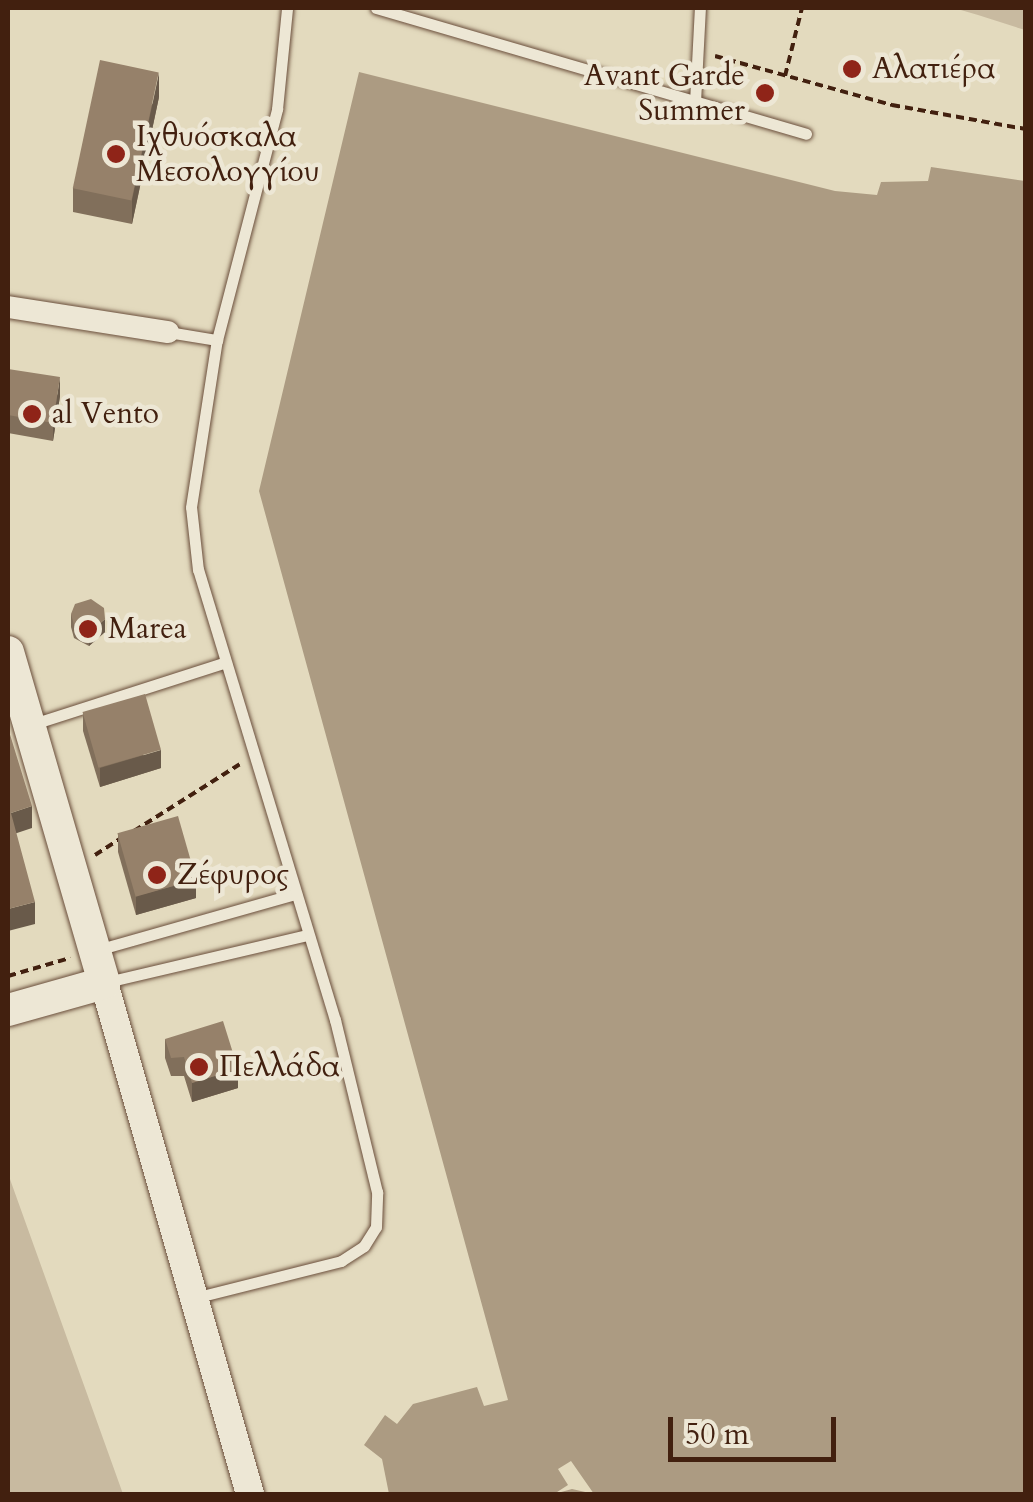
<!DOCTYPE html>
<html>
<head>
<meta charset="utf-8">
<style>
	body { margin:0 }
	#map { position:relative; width:1033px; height:1502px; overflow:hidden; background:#e3dabe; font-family:Cardo,serif }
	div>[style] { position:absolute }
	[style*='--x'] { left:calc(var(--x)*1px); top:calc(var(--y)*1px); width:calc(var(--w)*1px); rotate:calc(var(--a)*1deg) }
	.green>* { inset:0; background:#c8baa0 }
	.water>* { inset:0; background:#ac9b82 }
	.pier>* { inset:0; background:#e3dabe }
	.path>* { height:4px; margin-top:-2px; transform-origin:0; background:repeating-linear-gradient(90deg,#42200f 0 8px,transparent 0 13px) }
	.roads { filter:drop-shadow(0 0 2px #6a4e3b) drop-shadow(0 0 2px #6a4e3b) }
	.service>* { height:11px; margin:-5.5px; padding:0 5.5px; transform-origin:5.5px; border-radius:5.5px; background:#ede7d5 }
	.minor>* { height:22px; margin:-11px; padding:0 11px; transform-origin:11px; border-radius:11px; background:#ede7d5 }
	.tertiary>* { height:28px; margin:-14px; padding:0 14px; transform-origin:14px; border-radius:14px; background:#ede7d5 }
	.secondary>* { height:32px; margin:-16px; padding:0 16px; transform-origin:16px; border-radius:16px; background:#ede7d5 }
	.wall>* { inset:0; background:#816f5b }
	.shaded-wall>* { inset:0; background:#695a4a }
	.building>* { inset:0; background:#96816a; transform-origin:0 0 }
	.dots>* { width:28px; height:28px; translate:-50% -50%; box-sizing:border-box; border:5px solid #ede7d5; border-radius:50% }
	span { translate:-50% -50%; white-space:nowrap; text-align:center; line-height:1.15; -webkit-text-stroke:9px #ede7d5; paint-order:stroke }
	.poi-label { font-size:30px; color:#42200f }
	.left { translate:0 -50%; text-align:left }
	.right { translate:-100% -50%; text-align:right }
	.frame { position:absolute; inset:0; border:10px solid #42200f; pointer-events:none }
	.scale { position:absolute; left:668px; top:1417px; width:168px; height:45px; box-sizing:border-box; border:5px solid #42200f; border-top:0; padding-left:12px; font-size:30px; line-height:35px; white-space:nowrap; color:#42200f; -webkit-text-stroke:8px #ede7d5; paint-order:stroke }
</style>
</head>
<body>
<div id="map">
	<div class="green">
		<i style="clip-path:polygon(954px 8px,1025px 8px,1025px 30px,978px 15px)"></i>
		<i style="clip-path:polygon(8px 1173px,11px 1182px,123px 1494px,8px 1494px)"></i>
	</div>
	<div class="water">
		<i style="clip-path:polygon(359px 72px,835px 191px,877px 195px,881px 182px,928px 181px,931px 167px,1025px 181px,1025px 1494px,389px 1494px,382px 1459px,364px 1445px,385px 1415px,397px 1424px,413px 1404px,477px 1387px,484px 1406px,508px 1400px,259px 491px)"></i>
	</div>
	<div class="pier">
		<i style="clip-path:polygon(571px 1461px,594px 1494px,572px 1489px,554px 1494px,568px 1485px,558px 1469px)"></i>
	</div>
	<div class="path">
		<i style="--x:715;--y:56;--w:184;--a:15.5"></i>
		<i style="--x:892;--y:105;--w:136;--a:10.2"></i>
		<i style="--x:785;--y:76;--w:70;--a:-76"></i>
		<i style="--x:134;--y:831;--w:125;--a:-32.3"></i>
		<i style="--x:95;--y:855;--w:31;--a:-33"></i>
		<i style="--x:8;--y:976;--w:65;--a:-16.2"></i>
	</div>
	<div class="roads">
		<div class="service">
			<i style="--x:376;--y:8;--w:448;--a:16.3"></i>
			<i style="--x:695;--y:102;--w:94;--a:-87"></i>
			<i style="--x:168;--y:332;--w:50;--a:9.3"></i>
			<i style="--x:217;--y:340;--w:239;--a:-75.4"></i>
			<i style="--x:277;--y:109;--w:101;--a:-84.3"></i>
			<i style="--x:33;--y:724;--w:200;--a:-17.8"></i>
			<i style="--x:97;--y:950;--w:206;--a:-15.8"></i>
			<i style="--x:107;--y:982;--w:205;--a:-13.2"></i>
			<i style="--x:194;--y:1298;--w:152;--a:-14.1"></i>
			<i style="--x:341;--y:1261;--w:27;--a:-33"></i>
			<i style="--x:364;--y:1246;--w:22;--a:-58"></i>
			<i style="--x:376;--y:1227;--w:35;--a:-88"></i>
			<i style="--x:377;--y:1192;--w:177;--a:-103.7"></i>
			<i style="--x:335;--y:1020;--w:470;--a:-106.9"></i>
			<i style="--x:198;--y:570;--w:63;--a:-96.3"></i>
			<i style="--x:191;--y:507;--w:169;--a:-81.2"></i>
		</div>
		<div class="minor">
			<i style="--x:8;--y:307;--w:162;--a:8.9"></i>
		</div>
		<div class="tertiary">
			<i style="--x:104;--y:983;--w:531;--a:74.05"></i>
		</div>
		<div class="secondary">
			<i style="--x:8;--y:652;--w:345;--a:73.8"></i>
			<i style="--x:104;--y:983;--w:100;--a:164.3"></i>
		</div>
	</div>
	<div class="wall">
		<i style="clip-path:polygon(159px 97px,132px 224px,73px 212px,73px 188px)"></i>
		<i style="clip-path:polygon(8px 369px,60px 396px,53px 441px,8px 433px)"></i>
		<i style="clip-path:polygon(71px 614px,105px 632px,89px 646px,74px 638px,71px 627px)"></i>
		<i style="clip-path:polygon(83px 712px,161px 768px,100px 787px,83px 731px)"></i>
		<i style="clip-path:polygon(118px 834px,196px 898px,136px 915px,118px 852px)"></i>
		<i style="clip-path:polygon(165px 1039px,238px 1088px,192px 1102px,184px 1076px,171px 1076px,165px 1058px)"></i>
	</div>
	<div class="shaded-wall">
		<i style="clip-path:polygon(159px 73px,159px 97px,132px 224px,132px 200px)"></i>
		<i style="clip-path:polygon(60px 377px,60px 396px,53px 441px,53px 423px)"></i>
		<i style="clip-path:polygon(105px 619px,105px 632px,89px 646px,89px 633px)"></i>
		<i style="clip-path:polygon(161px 750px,161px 768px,100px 787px,100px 768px)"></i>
		<i style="clip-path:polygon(32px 806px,32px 828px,11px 835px,11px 813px)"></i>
		<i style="clip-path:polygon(196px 880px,196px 898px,136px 915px,136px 896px)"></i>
		<i style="clip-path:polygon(35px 902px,35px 924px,8px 931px,8px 909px)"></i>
		<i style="clip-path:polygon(238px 1069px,238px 1088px,192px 1102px,192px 1083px)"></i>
	</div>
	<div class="building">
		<i style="left:100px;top:60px;width:60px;height:131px;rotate:12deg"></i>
		<i style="clip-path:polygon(8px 369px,60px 377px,53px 423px,8px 415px)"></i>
		<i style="clip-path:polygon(91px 599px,104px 608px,105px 619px,89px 633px,74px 625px,71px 614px,75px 604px)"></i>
		<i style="left:145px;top:694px;width:58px;height:65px;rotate:74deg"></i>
		<i style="clip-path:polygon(8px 728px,32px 806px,11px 813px,35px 902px,8px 909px)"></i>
		<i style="left:178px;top:816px;width:66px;height:63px;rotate:74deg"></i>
		<i style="clip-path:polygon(223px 1021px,238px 1069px,192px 1083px,184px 1057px,171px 1058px,165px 1039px)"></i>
	</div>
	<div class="dots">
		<i style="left:852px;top:69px;background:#8f2418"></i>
		<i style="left:765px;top:93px;background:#8f2418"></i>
		<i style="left:116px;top:154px;background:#8f2418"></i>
		<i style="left:32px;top:414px;background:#8f2418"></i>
		<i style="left:88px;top:629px;background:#8f2418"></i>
		<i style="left:157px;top:875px;background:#8f2418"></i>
		<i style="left:199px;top:1067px;background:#8f2418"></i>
	</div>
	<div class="poi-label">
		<span class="left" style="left:872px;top:69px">Αλατιέρα</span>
		<span class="right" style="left:745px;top:93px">Avant Garde<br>Summer</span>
		<span class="left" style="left:136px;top:154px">Ιχθυόσκαλα<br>Μεσολογγίου</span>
		<span class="left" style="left:52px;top:414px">al Vento</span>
		<span class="left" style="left:108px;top:629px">Marea</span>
		<span class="left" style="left:177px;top:875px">Ζέφυρος</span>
		<span class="left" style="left:219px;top:1067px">Πελλάδα</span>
	</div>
	<div class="frame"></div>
	<div class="scale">50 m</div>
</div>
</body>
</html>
